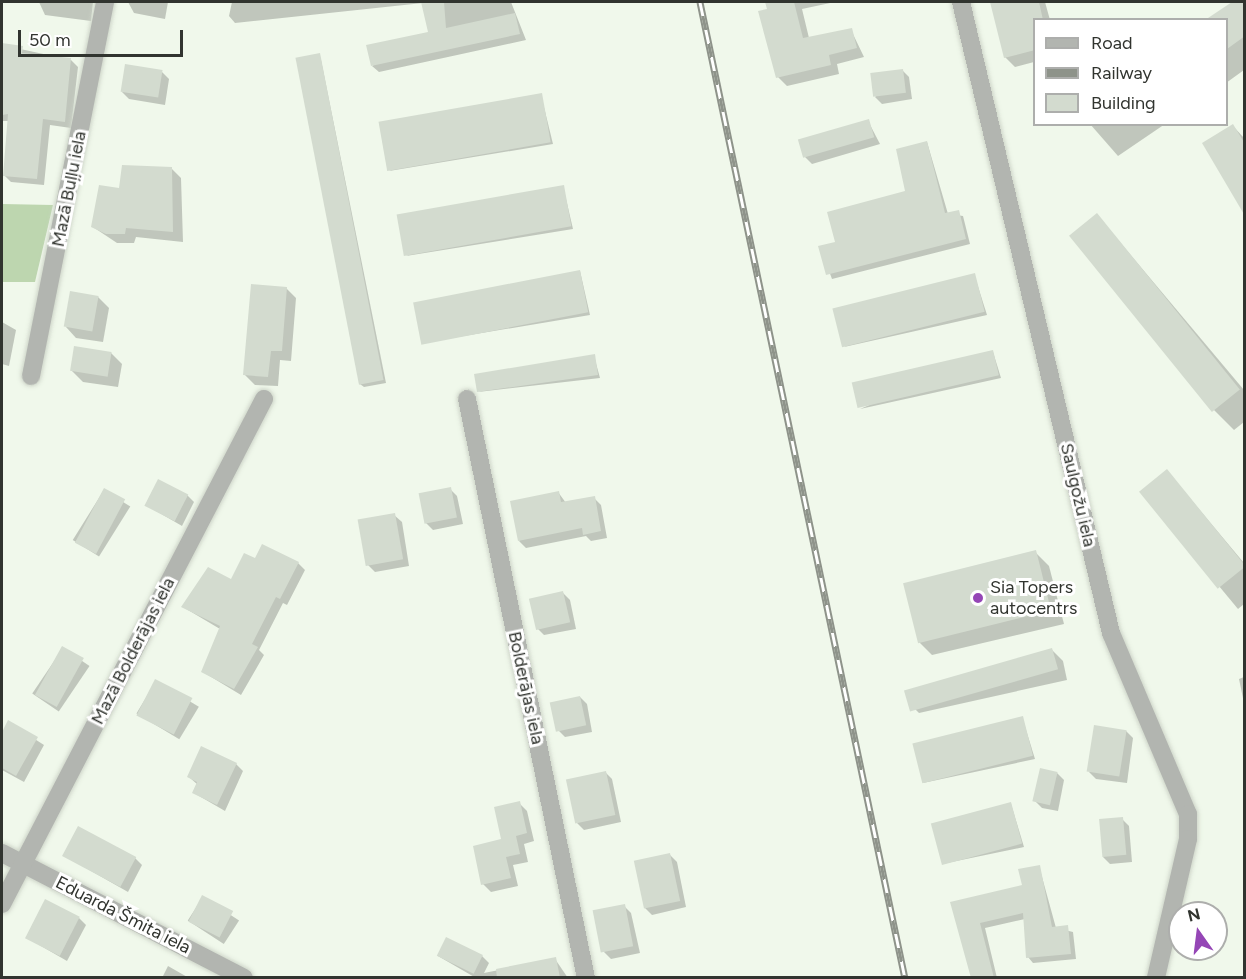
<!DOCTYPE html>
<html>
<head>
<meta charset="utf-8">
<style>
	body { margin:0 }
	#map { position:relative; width:1246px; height:979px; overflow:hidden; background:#f0f8eb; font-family:Figtree,sans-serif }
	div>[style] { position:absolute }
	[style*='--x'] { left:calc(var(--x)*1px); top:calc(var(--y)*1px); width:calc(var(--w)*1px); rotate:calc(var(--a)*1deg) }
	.green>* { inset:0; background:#bdd6af }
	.shadow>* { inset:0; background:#0003; transform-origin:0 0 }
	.building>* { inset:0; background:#d3dbcf; transform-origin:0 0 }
	.roads { filter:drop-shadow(0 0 2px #ced5c9) drop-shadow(0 0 2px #ced5c9) }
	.minor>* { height:18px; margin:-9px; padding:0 9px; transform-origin:9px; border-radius:9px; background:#b2b5b0 }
	.rail>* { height:7px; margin-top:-3.5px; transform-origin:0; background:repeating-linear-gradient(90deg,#fff 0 14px,#8e938a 0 28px); box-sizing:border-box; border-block:2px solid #8e938a }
	.dots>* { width:16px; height:16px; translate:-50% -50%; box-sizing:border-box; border:3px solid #fff; border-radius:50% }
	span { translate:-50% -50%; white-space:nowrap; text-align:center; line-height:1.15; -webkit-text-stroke:6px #fff; paint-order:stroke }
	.street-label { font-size:18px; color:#31342f }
	.poi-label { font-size:18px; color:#31342f }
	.left { translate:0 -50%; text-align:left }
	.frame { position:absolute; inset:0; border:3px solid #31342f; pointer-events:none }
	.legend { position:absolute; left:1033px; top:18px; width:195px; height:108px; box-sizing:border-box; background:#fff; border:2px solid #adaeac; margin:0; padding:8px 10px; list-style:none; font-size:18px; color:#31342f }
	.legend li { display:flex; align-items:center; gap:12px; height:30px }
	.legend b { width:30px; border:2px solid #adaeac }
	.north { position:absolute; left:1168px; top:901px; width:60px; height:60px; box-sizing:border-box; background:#fff; border:2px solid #adaeac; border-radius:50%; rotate:346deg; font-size:16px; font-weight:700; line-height:24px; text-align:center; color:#31342f }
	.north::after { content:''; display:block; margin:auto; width:21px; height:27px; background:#9546b6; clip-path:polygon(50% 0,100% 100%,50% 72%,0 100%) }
	.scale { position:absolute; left:18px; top:30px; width:165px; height:27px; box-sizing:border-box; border:3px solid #31342f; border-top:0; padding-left:8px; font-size:18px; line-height:21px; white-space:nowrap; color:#31342f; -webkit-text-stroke:4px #fff; paint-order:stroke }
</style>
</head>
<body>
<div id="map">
	<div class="green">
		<i style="clip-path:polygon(2px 204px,53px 205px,35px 282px,2px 282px)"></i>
	</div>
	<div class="shadow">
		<i style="clip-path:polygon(39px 2px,93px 2px,91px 21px,45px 15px)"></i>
		<i style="clip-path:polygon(128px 2px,168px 2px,165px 19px,134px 13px)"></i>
		<i style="clip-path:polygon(232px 2px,511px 2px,526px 40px,379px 72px,372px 66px,429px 34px,423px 3px,235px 23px,229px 16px)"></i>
		<i style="clip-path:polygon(767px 2px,835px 2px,802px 9px,809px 38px,851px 30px,864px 57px,837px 64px,839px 74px,787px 86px,778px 77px)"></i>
		<i style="clip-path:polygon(991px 2px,1045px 2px,1050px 20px,1034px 20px,1034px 62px,1015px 67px,1005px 57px)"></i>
		<i style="clip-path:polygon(1234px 2px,1244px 2px,1244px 70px,1226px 83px,1226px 20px,1208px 20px)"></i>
		<i style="clip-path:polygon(2px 45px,71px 60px,78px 67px,71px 128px,50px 125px,44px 185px,11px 182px,4px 175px,9px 121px,2px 121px)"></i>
		<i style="clip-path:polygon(320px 55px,386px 383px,364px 387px,360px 384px)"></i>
		<i style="clip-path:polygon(902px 70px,909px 77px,912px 99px,882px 104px,875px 97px)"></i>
		<i style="clip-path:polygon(162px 72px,169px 79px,165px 105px,129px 99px,122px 92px)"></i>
		<i style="clip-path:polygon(541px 95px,553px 144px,389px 171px)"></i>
		<i style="clip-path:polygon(868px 121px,880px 144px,812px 164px,805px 157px,800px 141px)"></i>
		<i style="clip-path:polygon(1090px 124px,1165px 124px,1118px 156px)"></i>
		<i style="clip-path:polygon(1233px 126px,1244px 138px,1244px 213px)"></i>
		<i style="clip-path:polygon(927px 142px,948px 214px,963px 216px,970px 244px,832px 279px,820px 247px,837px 243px,907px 192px)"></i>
		<i style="clip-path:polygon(171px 168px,181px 178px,183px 242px,136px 237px,134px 243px,117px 243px,93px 227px,120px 190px)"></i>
		<i style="clip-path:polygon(563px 186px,573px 229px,406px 256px)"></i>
		<i style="clip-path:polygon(1097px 215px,1244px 390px,1244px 422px,1234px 430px,1214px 410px)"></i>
		<i style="clip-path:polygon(580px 271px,590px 315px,422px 343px)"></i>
		<i style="clip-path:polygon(974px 274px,987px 315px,844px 347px)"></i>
		<i style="clip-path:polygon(286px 288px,296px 298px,291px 361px,280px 360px,278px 386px,255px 385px,245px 375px)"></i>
		<i style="clip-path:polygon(98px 297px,109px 308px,103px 342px,76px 338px,66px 327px)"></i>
		<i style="clip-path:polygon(2px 322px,16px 330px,9px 366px,2px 364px)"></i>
		<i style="clip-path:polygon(993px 352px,1001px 378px,860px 409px)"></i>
		<i style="clip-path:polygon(111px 353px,122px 364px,118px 387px,83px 382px,72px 371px)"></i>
		<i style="clip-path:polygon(594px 356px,600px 378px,478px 392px)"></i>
		<i style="clip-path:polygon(1167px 471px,1244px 563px,1244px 604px,1238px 609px,1141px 492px)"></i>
		<i style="clip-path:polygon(450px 489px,457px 496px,463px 524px,433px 530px,426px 523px)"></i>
		<i style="left:104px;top:490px;width:31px;height:59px;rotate:32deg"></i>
		<i style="clip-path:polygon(558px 492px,566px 503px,594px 498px,601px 505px,607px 538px,591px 541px,586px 536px,526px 548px,519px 541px)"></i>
		<i style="clip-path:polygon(187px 495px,194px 502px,182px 526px,146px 505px)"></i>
		<i style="clip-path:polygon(394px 515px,402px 522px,409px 566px,375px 572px,368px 565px)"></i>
		<i style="clip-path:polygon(1035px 552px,1049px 566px,1064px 624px,932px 655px,918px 641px)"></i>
		<i style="clip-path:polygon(255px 560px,298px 563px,305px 570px,287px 605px,283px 603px,259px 650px,264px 655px,241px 695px,203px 672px,220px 629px,183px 607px,231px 581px)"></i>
		<i style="clip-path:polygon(563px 593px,570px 600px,576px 629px,544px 635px,537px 628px)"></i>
		<i style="left:63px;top:648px;width:32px;height:55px;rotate:34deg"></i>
		<i style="clip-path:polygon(1052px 650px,1063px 661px,1067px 680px,919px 713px,908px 702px)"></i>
		<i style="clip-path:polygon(1244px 677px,1244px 703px,1239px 679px)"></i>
		<i style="left:156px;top:681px;width:50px;height:38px;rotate:31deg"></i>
		<i style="clip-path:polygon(580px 697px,587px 704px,592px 732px,565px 737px,558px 730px)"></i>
		<i style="clip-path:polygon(1022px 717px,1035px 759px,923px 783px)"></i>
		<i style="clip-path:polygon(8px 722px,44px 745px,24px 782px,2px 770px,2px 735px)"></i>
		<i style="clip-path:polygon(1126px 731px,1133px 738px,1127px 783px,1096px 779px,1089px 772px)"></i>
		<i style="clip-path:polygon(236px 764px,243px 771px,225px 811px,194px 793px,198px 785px,189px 777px)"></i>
		<i style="clip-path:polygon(605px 772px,612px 779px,621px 822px,584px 830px,577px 823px)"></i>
		<i style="clip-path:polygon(1057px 773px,1064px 780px,1058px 811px,1042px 808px,1035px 801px)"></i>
		<i style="clip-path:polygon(519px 803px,527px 811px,534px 841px,524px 844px,528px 862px,513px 865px,518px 886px,491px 892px,483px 884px)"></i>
		<i style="clip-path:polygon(1011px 804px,1024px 847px,942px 864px)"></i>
		<i style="clip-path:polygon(1122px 819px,1129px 826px,1132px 862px,1110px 864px,1103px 857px)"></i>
		<i style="clip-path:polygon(670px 855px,677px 862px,686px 907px,652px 915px,645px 908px)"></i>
		<i style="clip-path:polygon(65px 856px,135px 858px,142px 865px,128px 892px)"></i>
		<i style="clip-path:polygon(1039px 866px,1056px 928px,1073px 932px,1076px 959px,1033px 963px,1028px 957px,1025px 919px,985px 928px,997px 978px,972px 978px,952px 903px,1023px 886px)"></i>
		<i style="left:203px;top:897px;width:43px;height:28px;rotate:33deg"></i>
		<i style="clip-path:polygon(624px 906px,631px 913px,640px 953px,611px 959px,604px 952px)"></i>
		<i style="clip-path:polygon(79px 918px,86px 925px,67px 961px,29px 939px)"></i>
		<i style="clip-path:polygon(438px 956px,482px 956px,489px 963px,484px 973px,504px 969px,510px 978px,476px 978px)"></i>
		<i style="clip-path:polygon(555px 959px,568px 978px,513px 978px)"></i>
		<i style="clip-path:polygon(168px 966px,189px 978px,162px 978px)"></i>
	</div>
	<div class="building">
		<i style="clip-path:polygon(421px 2px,444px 2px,446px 28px,515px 13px,520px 34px,371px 66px,366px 45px,428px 32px)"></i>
		<i style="clip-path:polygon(765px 2px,794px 2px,803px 38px,852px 28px,857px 48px,829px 55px,831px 65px,776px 78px,758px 11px,767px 9px)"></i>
		<i style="clip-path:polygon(990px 2px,1039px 2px,1043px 20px,1035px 20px,1035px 50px,1004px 58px)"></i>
		<i style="clip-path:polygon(1232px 2px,1245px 2px,1245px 36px,1227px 49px,1227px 20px,1205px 20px)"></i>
		<i style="clip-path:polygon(2px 43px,23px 46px,22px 53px,71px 58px,65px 122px,43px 119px,37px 179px,3px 176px,8px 114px,2px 115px)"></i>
		<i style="left:320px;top:53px;width:333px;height:25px;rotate:79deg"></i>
		<i style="left:125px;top:64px;width:38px;height:28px;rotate:9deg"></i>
		<i style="left:903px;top:69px;width:24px;height:33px;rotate:83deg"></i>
		<i style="left:542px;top:93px;width:50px;height:166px;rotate:80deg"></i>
		<i style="left:869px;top:119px;width:19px;height:74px;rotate:74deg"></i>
		<i style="clip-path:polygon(1233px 124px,1245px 144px,1245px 216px,1202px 143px)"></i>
		<i style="clip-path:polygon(927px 141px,945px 213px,959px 210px,966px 239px,826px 275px,818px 246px,835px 242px,827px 212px,905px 191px,896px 149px)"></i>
		<i style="clip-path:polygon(122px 165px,172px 167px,173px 232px,126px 228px,125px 234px,106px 234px,91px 227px,99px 185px,119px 188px)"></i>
		<i style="left:564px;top:185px;width:42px;height:170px;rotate:80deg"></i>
		<i style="left:1097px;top:213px;width:227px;height:36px;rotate:51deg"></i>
		<i style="left:580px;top:270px;width:43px;height:170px;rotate:79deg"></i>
		<i style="left:975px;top:273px;width:40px;height:147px;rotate:76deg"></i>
		<i style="clip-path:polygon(251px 284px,287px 287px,282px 351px,271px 351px,268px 377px,243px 375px)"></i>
		<i style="left:70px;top:291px;width:29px;height:36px;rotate:10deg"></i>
		<i style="left:74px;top:346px;width:38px;height:25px;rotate:9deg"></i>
		<i style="left:993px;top:350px;width:26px;height:145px;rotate:77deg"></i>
		<i style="clip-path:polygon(595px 354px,598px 375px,477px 392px,474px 374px)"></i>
		<i style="left:1167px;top:469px;width:125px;height:36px;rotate:51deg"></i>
		<i style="left:158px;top:479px;width:34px;height:30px;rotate:27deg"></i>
		<i style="left:451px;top:487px;width:31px;height:33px;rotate:79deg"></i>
		<i style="left:104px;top:488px;width:24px;height:62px;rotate:28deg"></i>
		<i style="clip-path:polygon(559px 491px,561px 502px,595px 496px,601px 531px,583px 535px,582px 528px,518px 541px,510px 501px)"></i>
		<i style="left:395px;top:513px;width:47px;height:38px;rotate:80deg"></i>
		<i style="clip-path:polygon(262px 544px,299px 562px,280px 599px,276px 597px,252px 644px,258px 647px,234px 689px,201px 672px,220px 626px,181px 607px,208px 567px,231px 579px,244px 553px,255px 558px)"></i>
		<i style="left:1036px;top:550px;width:62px;height:137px;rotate:76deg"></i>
		<i style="left:563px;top:591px;width:32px;height:35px;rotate:77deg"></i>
		<i style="left:62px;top:646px;width:25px;height:56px;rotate:29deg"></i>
		<i style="left:1052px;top:648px;width:22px;height:154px;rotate:74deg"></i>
		<i style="left:155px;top:679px;width:42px;height:41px;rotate:27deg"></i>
		<i style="left:580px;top:696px;width:30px;height:31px;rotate:78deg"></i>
		<i style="left:1023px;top:716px;width:41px;height:114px;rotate:76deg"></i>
		<i style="clip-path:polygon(8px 720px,38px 737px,16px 776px,2px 768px,2px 732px)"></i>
		<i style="left:1094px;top:725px;width:33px;height:47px;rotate:9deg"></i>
		<i style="clip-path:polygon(201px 746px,237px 763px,217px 805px,192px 793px,197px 782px,187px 777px)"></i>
		<i style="left:1040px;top:768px;width:18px;height:34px;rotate:13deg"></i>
		<i style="left:606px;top:771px;width:45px;height:41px;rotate:78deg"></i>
		<i style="clip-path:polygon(520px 801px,527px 833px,516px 836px,520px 854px,506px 857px,511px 878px,481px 885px,473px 846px,501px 839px,494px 807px)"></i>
		<i style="left:1011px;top:802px;width:43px;height:83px;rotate:75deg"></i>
		<i style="left:1123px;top:817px;width:38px;height:24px;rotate:85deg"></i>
		<i style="left:78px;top:826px;width:66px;height:34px;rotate:28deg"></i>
		<i style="left:670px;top:853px;width:49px;height:37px;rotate:78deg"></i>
		<i style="clip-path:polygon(1040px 865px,1052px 927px,1068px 925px,1071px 954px,1026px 958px,1023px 913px,980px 923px,994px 978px,971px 978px,950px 902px,1022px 885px,1018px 869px)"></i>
		<i style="left:202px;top:895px;width:35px;height:30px;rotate:27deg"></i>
		<i style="left:45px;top:899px;width:39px;height:44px;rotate:27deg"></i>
		<i style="left:625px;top:904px;width:43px;height:33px;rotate:79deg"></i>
		<i style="left:446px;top:937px;width:41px;height:21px;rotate:26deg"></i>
		<i style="clip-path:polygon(556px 957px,560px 978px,497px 978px,496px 969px)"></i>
	</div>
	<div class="roads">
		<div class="minor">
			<i style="--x:961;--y:2;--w:649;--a:76.63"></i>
			<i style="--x:1111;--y:633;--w:197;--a:67"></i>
			<i style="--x:1188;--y:814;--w:25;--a:90"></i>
			<i style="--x:1188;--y:839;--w:143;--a:103"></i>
			<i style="--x:31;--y:376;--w:381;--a:-78.8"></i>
			<i style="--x:467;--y:399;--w:591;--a:78.39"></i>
			<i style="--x:2;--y:853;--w:272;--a:27.3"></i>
			<i style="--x:2;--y:904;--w:569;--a:-62.58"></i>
		</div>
	</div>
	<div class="rail">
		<i style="--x:700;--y:2;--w:997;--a:78.14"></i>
	</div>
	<div class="dots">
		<i style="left:978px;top:598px;background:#9546b6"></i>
	</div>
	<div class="street-label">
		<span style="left:69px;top:189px;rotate:-79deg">Mazā Buļļu iela</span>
		<span style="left:1078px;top:495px;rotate:77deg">Saulgožu iela</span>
		<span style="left:133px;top:651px;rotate:-63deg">Mazā Bolderājas iela</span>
		<span style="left:526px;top:688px;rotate:78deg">Bolderājas iela</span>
		<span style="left:123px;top:915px;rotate:27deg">Eduarda Šmita iela</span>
	</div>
	<div class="poi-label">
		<span class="left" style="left:990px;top:598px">Sia Topers<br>autocentrs</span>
	</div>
	<div class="frame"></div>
	<ul class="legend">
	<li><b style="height:8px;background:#b2b5b0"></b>Road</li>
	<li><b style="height:8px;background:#8e938a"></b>Railway</li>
	<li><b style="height:16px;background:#d3dbcf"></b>Building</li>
	</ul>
	<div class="north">N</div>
	<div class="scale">50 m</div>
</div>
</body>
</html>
